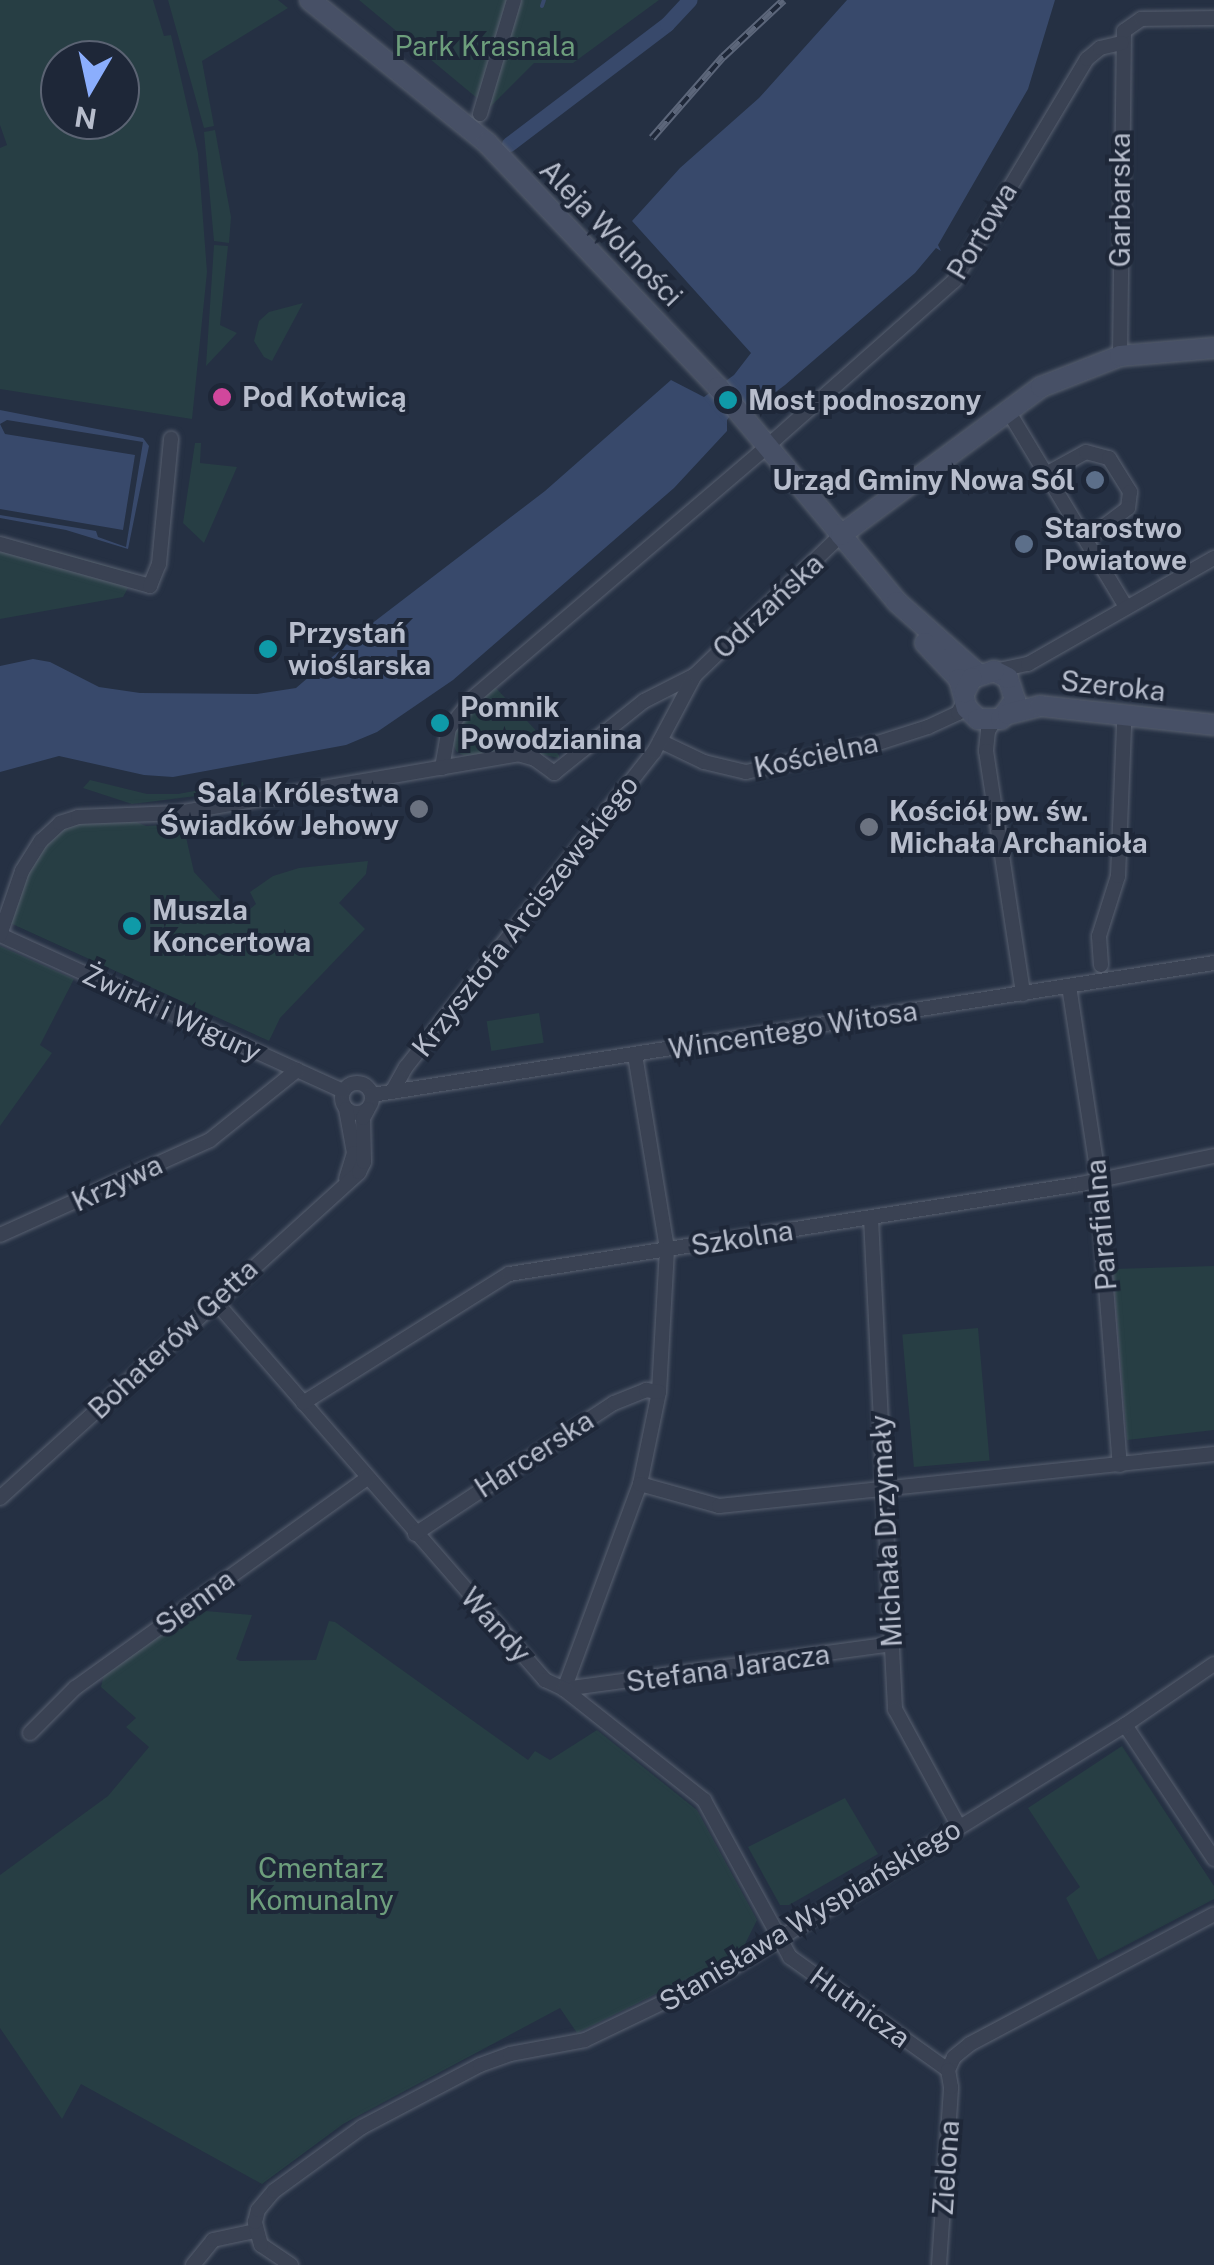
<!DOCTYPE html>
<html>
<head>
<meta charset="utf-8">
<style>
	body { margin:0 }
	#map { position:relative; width:1214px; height:2265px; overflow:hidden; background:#253043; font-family:"Public Sans",sans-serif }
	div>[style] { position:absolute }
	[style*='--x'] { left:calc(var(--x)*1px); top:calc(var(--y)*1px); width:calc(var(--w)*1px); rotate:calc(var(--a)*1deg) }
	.green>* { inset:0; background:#273e44; transform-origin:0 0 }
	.water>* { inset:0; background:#38496b }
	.pier>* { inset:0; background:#253043 }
	.stream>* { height:4px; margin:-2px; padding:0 2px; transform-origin:2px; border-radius:2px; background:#38496b }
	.canal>* { height:15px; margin:-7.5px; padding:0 7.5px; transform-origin:7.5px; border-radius:7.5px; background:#38496b }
	.roads { filter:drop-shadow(0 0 2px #586070) drop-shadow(0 0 2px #586070) }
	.street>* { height:14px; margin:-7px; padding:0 7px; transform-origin:7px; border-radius:7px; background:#3a4253 }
	.street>.ring { margin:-7px; padding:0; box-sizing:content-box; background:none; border:14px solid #3a4253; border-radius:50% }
	.secondary>* { height:20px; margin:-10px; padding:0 10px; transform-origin:10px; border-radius:10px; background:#475066 }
	.rail>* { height:8px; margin-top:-4px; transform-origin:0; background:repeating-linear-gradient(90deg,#1e2738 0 11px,#5c667a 0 22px); box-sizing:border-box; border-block:2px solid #5c667a }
	.dots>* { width:28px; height:28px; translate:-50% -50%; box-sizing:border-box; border:5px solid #1e2738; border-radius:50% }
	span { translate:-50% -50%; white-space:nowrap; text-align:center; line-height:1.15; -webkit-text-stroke:8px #1e2738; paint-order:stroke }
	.park-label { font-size:28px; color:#6d9e7c }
	.street-label { font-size:28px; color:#b7bdcc }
	.poi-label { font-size:28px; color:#b7bdcc; font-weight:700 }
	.left { translate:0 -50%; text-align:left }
	.right { translate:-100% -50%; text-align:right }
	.north { position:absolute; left:40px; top:40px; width:100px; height:100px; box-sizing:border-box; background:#1e2738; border:2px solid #5b6373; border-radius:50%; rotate:189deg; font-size:28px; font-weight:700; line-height:40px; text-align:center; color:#b7bdcc }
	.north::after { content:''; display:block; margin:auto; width:35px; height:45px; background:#8baefd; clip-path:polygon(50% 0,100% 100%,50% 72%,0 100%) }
</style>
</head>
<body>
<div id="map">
	<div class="green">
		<i style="clip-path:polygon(evenodd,0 0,153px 0,164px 36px,171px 35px,198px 153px,207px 272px,192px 419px,0 389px,0 148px,7px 145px,0 125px,0 0,60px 60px,120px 60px,120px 120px,60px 120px,60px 60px)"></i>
		<i style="clip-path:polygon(168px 0,278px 0,288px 8px,202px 61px,214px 126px,204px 128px)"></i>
		<i style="clip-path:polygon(359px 0,659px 0,573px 63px,534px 63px,489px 108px)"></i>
		<i style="clip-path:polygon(215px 130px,231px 217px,229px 243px,214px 241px,204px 132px)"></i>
		<i style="clip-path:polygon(214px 245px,228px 246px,220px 325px,237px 333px,206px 366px)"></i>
		<i style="clip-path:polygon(303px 303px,272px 361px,264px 357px,254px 341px,259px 321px,269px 312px)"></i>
		<i style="clip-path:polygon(195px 443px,201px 443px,200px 463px,237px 467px,204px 543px,183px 523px)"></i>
		<i style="clip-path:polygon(0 537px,66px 554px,136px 574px,123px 597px,0 619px)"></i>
		<i style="clip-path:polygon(495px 687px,559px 755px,559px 758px,518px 750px,464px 756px,456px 751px,452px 741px,456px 727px)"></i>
		<i style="clip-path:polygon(90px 780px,147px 794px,178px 794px,243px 782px,244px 790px,132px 804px,83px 788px)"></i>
		<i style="clip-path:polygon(129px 819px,146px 826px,183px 824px,194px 872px,238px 919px,256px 904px,250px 892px,273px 876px,299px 868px,368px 861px,366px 874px,339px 903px,365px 929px,280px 1018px,269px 1041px,10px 923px,28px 868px,55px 835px,70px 824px)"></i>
		<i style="clip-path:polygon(0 946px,74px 979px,40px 1045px,52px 1053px,0 1126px)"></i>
		<i style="left:539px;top:1013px;width:30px;height:53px;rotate:81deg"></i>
		<i style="clip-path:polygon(1214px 1266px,1214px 1430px,1127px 1440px,1113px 1269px)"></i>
		<i style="left:978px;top:1328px;width:133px;height:76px;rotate:85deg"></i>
		<i style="clip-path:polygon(194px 1610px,252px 1615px,236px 1659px,240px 1661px,316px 1660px,329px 1621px,335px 1622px,528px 1760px,535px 1751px,550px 1760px,597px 1730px,697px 1810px,757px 1920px,741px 1952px,577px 2033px,560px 2008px,343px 2124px,262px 2184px,81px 2084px,62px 2119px,0 2028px,0 1875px,108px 1796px,149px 1747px,126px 1727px,136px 1718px,101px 1687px,104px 1675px)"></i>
		<i style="clip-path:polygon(1122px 1746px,1214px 1886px,1214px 1899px,1098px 1960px,1066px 1898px,1080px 1887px,1028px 1808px)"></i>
		<i style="clip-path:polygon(845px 1798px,878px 1854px,789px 1905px,780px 1905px,748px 1847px)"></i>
	</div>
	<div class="water">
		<i style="clip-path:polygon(847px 0,1055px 0,1028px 89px,938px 245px,941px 251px,936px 248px,915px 273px,785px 385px,761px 403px,734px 411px,727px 420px,727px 431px,674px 488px,453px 680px,377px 732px,346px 745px,173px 777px,144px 775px,59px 756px,0 772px,0 666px,33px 659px,50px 662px,99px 687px,140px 693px,257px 694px,296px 688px,366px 628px,545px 491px,671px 380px,704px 397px,734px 375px,751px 353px,632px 221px,680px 168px,759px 98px)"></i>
		<i style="clip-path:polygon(0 410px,143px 438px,149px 446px,128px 549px,66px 530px,0 518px)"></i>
	</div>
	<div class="pier">
		<i style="clip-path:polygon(7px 420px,143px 442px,126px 547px,98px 537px,96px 531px,0 515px,0 509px,123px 530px,135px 455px,5px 434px,0 424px)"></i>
	</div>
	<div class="stream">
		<i style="--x:542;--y:6;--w:6;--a:-72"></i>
	</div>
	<div class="canal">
		<i style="--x:509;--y:144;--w:198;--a:-37.2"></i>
		<i style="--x:667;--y:24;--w:33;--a:-47"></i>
	</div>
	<div class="roads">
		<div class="street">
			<i style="--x:480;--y:114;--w:119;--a:-73.4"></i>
			<i style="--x:1120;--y:356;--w:325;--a:-89.3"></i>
			<i style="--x:1124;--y:31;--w:21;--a:-35"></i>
			<i style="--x:1141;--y:19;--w:73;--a:-0.8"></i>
			<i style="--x:1007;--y:409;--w:231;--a:59"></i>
			<i style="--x:773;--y:441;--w:242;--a:-41.5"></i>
			<i style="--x:954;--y:281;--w:259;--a:-59.1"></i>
			<i style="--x:1087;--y:59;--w:17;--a:-40"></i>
			<i style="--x:1100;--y:48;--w:22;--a:-13"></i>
			<i style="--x:1048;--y:473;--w:43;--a:-28.9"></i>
			<i style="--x:1086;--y:452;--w:24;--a:15"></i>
			<i style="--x:1109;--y:458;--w:40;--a:58"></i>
			<i style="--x:1130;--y:492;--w:16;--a:97"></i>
			<i style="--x:1128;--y:508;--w:50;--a:143.1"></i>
			<i style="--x:0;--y:544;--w:156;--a:15.6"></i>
			<i style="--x:150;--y:586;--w:24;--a:-68"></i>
			<i style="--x:159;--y:564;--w:126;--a:-84.5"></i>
			<i style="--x:994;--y:671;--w:35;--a:-12"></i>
			<i style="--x:1028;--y:664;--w:214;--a:-29.7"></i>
			<i style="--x:994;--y:721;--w:12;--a:121"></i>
			<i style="--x:988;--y:731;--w:20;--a:96"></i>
			<i style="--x:986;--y:751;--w:246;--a:81.3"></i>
			<i style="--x:660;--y:741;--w:49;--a:25.5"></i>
			<i style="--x:704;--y:762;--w:43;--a:13.4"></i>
			<i style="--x:746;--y:772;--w:135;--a:-12.4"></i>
			<i style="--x:878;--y:743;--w:52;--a:-17.7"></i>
			<i style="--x:928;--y:727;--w:33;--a:-25"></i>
			<i style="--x:958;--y:713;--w:15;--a:-62"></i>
			<i style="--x:442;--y:768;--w:41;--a:-80.1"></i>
			<i style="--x:449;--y:728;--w:41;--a:-50.9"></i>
			<i style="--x:475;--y:696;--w:379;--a:-40.5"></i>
			<i style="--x:1101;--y:965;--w:29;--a:-94"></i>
			<i style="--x:1099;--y:936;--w:63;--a:-72.4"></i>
			<i style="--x:1118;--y:876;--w:151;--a:-87.7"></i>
			<i style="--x:1069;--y:986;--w:185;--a:81.3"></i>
			<i style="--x:1097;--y:1169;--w:297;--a:85.6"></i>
			<i style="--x:635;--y:1055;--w:197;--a:80.6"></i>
			<i style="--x:667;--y:1249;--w:143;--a:93.2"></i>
			<i style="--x:659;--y:1392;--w:94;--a:101.7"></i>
			<i style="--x:640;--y:1484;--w:219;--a:110.3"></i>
			<i style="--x:564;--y:1689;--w:330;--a:-7.8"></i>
			<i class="ring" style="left:342px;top:1083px;width:16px;height:16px"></i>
			<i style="--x:343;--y:1091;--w:377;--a:-155.5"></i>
			<i style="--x:0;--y:935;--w:68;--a:-71"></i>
			<i style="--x:22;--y:871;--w:36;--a:-58"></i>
			<i style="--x:41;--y:841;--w:26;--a:-43"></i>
			<i style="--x:60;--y:823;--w:19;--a:-18"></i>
			<i style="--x:78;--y:817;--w:100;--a:-2.3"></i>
			<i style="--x:178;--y:813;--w:345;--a:-9.8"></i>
			<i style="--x:518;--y:754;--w:18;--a:16"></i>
			<i style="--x:535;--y:759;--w:24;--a:36"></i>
			<i style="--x:554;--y:773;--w:115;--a:-38.7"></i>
			<i style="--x:644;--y:701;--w:57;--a:-27"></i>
			<i style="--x:392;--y:1092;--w:29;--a:-61"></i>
			<i style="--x:406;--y:1067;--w:401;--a:-51.8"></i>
			<i style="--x:654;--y:752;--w:87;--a:-62"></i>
			<i style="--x:695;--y:675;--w:202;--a:-43.8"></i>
			<i style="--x:372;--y:1095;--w:852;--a:-8.91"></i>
			<i style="--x:346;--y:1109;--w:45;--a:79.7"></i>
			<i style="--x:354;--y:1153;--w:27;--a:107"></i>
			<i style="--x:871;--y:1218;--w:492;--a:87.2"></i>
			<i style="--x:895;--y:1709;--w:134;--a:61.5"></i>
			<i style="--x:0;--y:1235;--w:230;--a:-24.3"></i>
			<i style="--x:210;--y:1140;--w:112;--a:-38.8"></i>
			<i style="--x:215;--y:1301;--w:503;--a:48.95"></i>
			<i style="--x:545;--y:1680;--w:21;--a:25"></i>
			<i style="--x:564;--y:1689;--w:179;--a:38.4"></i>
			<i style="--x:704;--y:1800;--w:179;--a:61.3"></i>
			<i style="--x:790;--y:1957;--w:194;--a:35.6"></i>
			<i style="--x:303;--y:1403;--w:243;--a:-32.1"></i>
			<i style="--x:509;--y:1274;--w:579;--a:-8.94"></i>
			<i style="--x:1081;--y:1184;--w:136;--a:-11.9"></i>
			<i style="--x:640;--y:1484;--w:82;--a:15.6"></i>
			<i style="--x:719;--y:1506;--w:498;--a:-6"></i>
			<i style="--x:0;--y:1498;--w:485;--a:-42.2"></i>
			<i style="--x:359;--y:1172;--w:11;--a:-63"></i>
			<i style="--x:364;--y:1162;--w:44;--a:-91.3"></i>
			<i style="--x:363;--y:1118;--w:10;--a:-61"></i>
			<i style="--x:415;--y:1534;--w:238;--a:-33.4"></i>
			<i style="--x:614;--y:1403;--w:35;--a:-22"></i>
			<i style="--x:646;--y:1390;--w:13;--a:9"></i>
			<i style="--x:1125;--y:1725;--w:161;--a:56.4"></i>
			<i style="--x:30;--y:1733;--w:64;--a:-45"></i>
			<i style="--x:75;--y:1688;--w:360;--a:-35.7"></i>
			<i style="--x:948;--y:2070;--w:14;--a:-65"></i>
			<i style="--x:954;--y:2057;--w:21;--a:-39"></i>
			<i style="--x:970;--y:2044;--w:276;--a:-28"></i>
			<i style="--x:193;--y:2265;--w:32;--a:-51"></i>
			<i style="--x:213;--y:2240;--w:43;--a:-12.1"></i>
			<i style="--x:291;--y:2265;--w:36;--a:-146"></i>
			<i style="--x:261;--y:2245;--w:24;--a:-105"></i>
			<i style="--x:255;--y:2222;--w:12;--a:-76"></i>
			<i style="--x:258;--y:2210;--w:25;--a:-50"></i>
			<i style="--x:274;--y:2191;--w:109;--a:-36"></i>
			<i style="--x:362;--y:2127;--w:133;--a:-27.7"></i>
			<i style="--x:480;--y:2065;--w:32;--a:-20"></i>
			<i style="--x:510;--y:2054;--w:76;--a:-10.6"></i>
			<i style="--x:585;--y:2040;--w:152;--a:-25.7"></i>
			<i style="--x:722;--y:1974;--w:474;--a:-31.7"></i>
			<i style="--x:1125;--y:1725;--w:108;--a:-34.4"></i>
			<i style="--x:939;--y:2265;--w:178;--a:-86.1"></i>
			<i style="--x:951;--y:2087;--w:17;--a:-100"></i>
		</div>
		<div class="secondary">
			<i style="--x:310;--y:0;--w:228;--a:38.9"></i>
			<i style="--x:487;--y:143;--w:336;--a:46.6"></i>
			<i style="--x:718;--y:387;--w:280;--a:50.2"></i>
			<i style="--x:897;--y:602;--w:108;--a:41.6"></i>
			<i style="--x:841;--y:535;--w:249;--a:-36.5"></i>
			<i style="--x:1041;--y:387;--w:85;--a:-21.4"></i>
			<i style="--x:1120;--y:356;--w:94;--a:-4.9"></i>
			<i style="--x:925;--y:643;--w:50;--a:46.6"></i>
			<i style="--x:959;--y:679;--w:30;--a:75"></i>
			<i style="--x:967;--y:708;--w:16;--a:45"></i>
			<i style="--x:978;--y:719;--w:23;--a:0"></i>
			<i style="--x:1001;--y:719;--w:24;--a:-54"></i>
			<i style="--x:1015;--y:700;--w:23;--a:-108"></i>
			<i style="--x:1008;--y:678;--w:16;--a:-153"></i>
			<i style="--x:994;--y:671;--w:23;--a:162"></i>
			<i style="--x:972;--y:678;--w:16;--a:117"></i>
			<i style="--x:1008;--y:714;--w:33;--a:-14"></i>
			<i style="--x:1040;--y:706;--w:175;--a:6.2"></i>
		</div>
	</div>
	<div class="rail">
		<i style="--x:652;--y:138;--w:108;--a:-48.8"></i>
		<i style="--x:723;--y:57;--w:83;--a:-43.1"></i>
	</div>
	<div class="dots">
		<i style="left:222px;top:397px;background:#d1479c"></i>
		<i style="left:728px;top:400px;background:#0f9aa8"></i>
		<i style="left:1095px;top:480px;background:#5c6f8a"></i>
		<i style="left:1024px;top:544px;background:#5c6f8a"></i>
		<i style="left:268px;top:649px;background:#0f9aa8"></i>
		<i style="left:440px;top:723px;background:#0f9aa8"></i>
		<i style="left:419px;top:809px;background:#6b7280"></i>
		<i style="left:869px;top:827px;background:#6b7280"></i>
		<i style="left:132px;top:926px;background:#0f9aa8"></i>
	</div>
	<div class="park-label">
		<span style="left:485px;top:46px">Park Krasnala</span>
		<span style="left:321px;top:1884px">Cmentarz<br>Komunalny</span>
	</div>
	<div class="street-label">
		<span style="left:1120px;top:200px;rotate:-90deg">Garbarska</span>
		<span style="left:982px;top:231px;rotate:-59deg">Portowa</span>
		<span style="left:611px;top:233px;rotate:46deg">Aleja Wolności</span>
		<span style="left:768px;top:606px;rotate:-43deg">Odrzańska</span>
		<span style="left:1113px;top:686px;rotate:6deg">Szeroka</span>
		<span style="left:816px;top:755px;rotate:-12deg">Kościelna</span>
		<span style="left:525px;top:916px;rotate:-52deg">Krzysztofa Arciszewskiego</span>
		<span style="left:172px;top:1013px;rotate:25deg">Żwirki i Wigury</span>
		<span style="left:793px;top:1030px;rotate:-9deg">Wincentego Witosa</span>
		<span style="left:117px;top:1183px;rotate:-25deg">Krzywa</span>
		<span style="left:1101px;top:1225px;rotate:-95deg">Parafialna</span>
		<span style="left:742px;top:1238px;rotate:-9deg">Szkolna</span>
		<span style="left:173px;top:1339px;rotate:-43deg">Bohaterów Getta</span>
		<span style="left:534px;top:1454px;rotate:-33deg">Harcerska</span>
		<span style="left:886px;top:1531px;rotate:-93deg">Michała Drzymały</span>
		<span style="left:195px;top:1602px;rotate:-36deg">Sienna</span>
		<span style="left:496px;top:1625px;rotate:48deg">Wandy</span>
		<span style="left:728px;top:1668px;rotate:-8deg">Stefana Jaracza</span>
		<span style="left:810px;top:1915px;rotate:-31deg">Stanisława Wyspiańskiego</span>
		<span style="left:860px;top:2007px;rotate:36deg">Hutnicza</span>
		<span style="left:946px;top:2168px;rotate:-86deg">Zielona</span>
	</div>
	<div class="poi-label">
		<span class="left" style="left:242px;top:397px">Pod Kotwicą</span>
		<span class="left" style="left:748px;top:400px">Most podnoszony</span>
		<span class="right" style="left:1075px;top:480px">Urząd Gminy Nowa Sól</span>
		<span class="left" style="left:1044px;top:544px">Starostwo<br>Powiatowe</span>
		<span class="left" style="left:288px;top:649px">Przystań<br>wioślarska</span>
		<span class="left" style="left:460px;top:723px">Pomnik<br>Powodzianina</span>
		<span class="right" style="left:399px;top:809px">Sala Królestwa<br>Świadków Jehowy</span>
		<span class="left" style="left:889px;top:827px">Kościół pw. św.<br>Michała Archanioła</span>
		<span class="left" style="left:152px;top:926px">Muszla<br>Koncertowa</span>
	</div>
	<div class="north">N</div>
</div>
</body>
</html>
